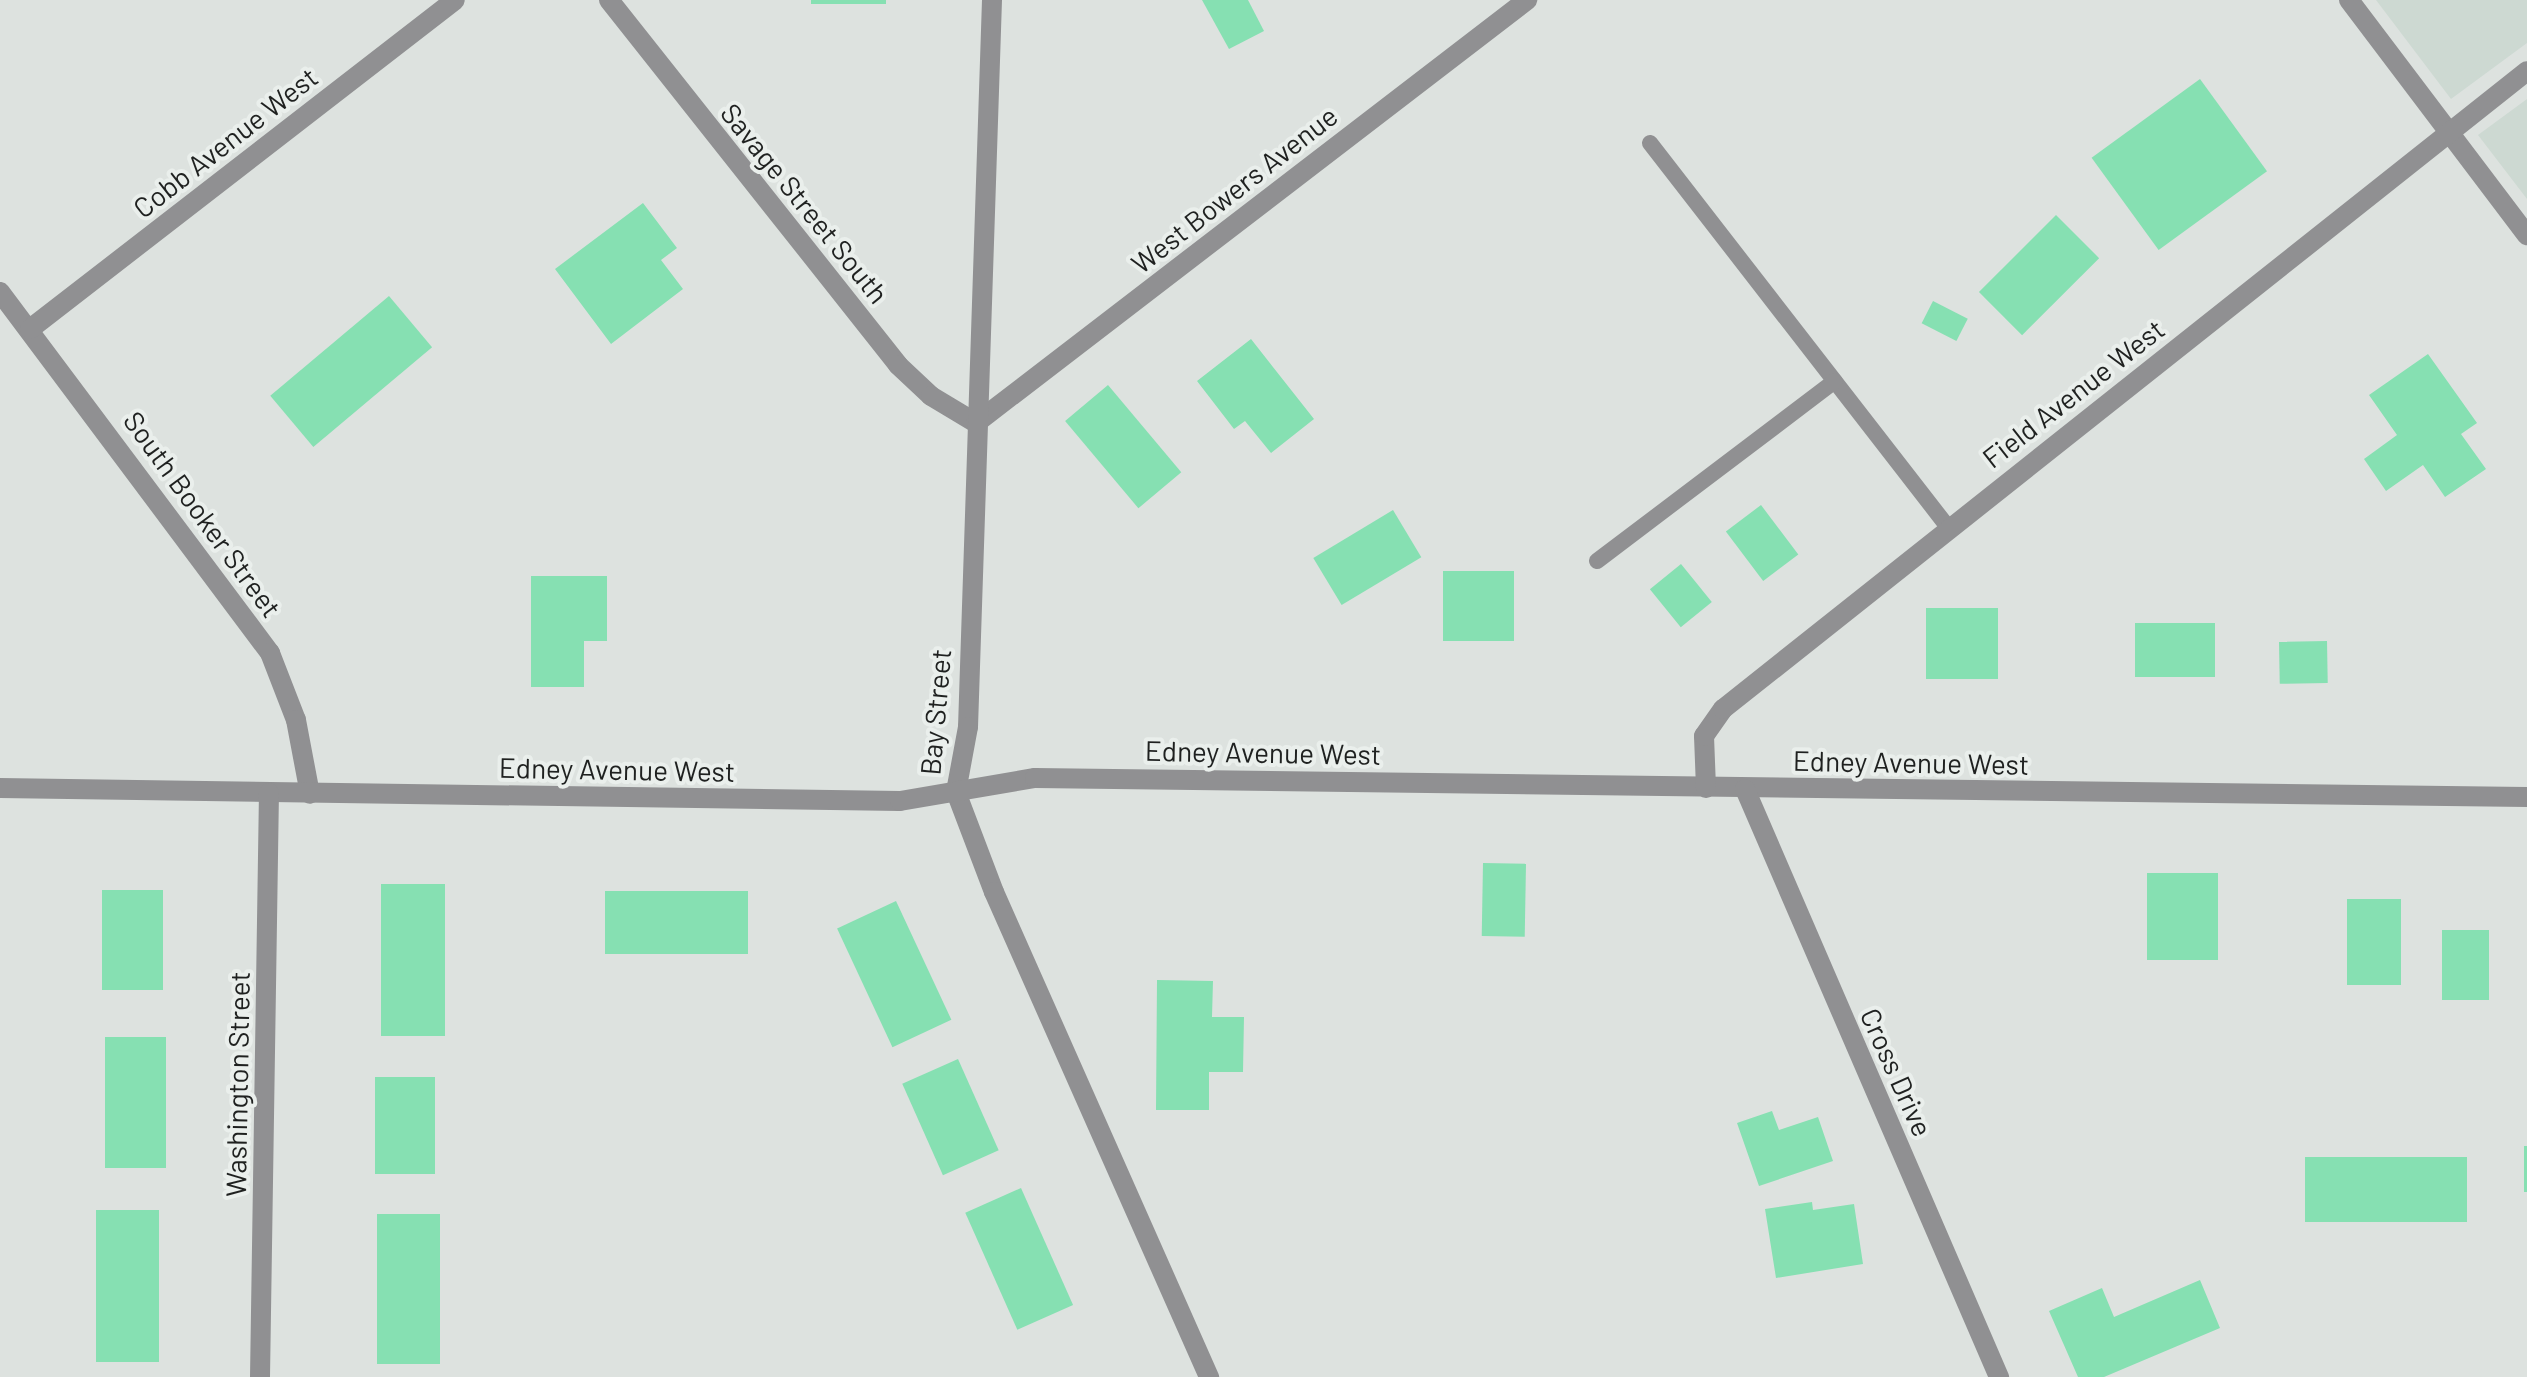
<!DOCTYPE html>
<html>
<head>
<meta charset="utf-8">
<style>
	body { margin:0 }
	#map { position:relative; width:2527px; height:1377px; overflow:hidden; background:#dde2df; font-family:Barlow,sans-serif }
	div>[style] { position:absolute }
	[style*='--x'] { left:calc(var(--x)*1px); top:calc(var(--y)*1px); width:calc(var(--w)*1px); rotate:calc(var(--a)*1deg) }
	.built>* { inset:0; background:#cdd9d2 }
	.building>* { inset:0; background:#86e0b2; transform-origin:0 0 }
	.lane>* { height:16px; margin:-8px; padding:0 8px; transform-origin:8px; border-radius:8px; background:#909092 }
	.street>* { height:20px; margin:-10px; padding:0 10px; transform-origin:10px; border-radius:10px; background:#909092 }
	span { translate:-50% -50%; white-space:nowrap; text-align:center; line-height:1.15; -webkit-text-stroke:8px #eaefec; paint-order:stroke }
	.street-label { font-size:28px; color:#1f2120 }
</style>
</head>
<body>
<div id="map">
	<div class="built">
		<i style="clip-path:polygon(2376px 0,2527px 0,2527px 43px,2451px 99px)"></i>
		<i style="clip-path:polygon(2527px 99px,2527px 199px,2478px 135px)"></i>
	</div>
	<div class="building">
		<i style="left:811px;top:0;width:75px;height:4px"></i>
		<i style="clip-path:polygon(1202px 0,1248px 0,1264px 31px,1229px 49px)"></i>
		<i style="left:2200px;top:79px;width:114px;height:134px;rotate:54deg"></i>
		<i style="clip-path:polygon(643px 203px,677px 248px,661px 260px,683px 289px,611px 344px,555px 269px)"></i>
		<i style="left:2056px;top:215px;width:61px;height:109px;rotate:45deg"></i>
		<i style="left:389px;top:296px;width:67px;height:155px;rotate:50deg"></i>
		<i style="left:1933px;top:301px;width:39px;height:25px;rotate:27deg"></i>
		<i style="clip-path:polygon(1251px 339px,1314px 419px,1271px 453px,1245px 421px,1234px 429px,1197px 381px)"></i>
		<i style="clip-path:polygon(2428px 354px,2477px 423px,2461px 434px,2486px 469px,2445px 497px,2423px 465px,2386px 491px,2364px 459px,2397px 435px,2369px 395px)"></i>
		<i style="left:1108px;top:385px;width:114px;height:56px;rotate:50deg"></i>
		<i style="left:1761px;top:505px;width:62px;height:44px;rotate:53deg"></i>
		<i style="left:1393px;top:510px;width:55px;height:93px;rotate:59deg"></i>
		<i style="left:1681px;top:564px;width:49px;height:40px;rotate:51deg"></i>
		<i style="left:1443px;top:571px;width:71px;height:70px"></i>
		<i style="clip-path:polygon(531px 576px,607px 576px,607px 641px,584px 641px,584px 687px,531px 687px)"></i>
		<i style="left:1926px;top:608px;width:72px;height:71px"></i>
		<i style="left:2135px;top:623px;width:80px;height:54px"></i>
		<i style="left:2327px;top:641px;width:42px;height:48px;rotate:89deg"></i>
		<i style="left:1483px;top:863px;width:43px;height:73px;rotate:1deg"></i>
		<i style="left:2147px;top:873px;width:71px;height:87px"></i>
		<i style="left:381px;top:884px;width:64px;height:152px"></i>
		<i style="left:102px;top:890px;width:61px;height:100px"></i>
		<i style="left:605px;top:891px;width:143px;height:63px"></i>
		<i style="left:2347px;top:899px;width:54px;height:86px"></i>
		<i style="left:896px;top:901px;width:131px;height:65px;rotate:65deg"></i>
		<i style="left:2442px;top:930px;width:47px;height:70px"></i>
		<i style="clip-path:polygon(1157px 980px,1213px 981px,1212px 1017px,1244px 1017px,1243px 1072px,1209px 1072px,1209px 1110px,1156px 1110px)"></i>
		<i style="left:105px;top:1037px;width:61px;height:131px"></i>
		<i style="left:958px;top:1059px;width:100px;height:61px;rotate:66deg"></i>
		<i style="left:375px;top:1077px;width:60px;height:97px"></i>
		<i style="clip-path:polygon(1772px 1111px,1779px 1130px,1818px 1117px,1833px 1161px,1759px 1186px,1737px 1123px)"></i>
		<i style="left:2524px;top:1146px;width:3px;height:46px"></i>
		<i style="left:2305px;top:1157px;width:162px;height:65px"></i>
		<i style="left:1021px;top:1188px;width:128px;height:61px;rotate:66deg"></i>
		<i style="clip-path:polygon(1812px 1202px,1813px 1210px,1854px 1204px,1863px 1264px,1776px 1278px,1765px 1209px)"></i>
		<i style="left:96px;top:1210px;width:63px;height:152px"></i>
		<i style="left:377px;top:1214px;width:63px;height:150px"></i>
		<i style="clip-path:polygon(2200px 1280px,2220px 1328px,2104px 1377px,2078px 1377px,2049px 1311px,2102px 1288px,2114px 1317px)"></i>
	</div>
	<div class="lane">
		<i style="--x:1650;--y:143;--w:486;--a:52.2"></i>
		<i style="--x:1597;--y:561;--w:298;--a:-37.1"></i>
	</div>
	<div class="street">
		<i style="--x:609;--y:0;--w:466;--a:51.6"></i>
		<i style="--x:898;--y:365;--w:45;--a:43.2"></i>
		<i style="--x:931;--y:396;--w:52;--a:31"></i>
		<i style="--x:976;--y:423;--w:695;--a:-37.51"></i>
		<i style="--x:992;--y:0;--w:727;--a:91.89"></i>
		<i style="--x:968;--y:727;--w:66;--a:100.5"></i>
		<i style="--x:956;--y:792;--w:107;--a:69.2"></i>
		<i style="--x:994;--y:892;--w:531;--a:66.09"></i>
		<i style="--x:2349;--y:0;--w:295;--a:52.9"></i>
		<i style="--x:0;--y:292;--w:451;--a:53.2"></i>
		<i style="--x:270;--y:653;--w:72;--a:68.8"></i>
		<i style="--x:296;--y:720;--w:75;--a:79.3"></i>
		<i style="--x:30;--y:329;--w:537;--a:-37.74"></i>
		<i style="--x:0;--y:788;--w:900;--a:0.83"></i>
		<i style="--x:900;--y:801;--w:137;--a:-9.7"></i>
		<i style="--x:1035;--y:778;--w:1492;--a:0.73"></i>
		<i style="--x:1706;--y:788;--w:52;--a:-92.2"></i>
		<i style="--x:1704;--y:736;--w:33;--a:-55"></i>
		<i style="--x:1723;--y:709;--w:1026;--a:-38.43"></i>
		<i style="--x:1745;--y:789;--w:641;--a:66.64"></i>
		<i style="--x:260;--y:1377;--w:584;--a:-89.12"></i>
	</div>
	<div class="street-label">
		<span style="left:225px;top:142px;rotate:-38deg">Cobb Avenue West</span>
		<span style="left:1234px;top:189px;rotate:-38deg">West Bowers Avenue</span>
		<span style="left:805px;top:203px;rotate:51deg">Savage Street South</span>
		<span style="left:2073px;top:393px;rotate:-38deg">Field Avenue West</span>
		<span style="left:203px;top:514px;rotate:54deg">South Booker Street</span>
		<span style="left:935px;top:712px;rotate:-85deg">Bay Street</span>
		<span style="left:1263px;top:752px;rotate:1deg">Edney Avenue West</span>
		<span style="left:1911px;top:762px;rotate:1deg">Edney Avenue West</span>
		<span style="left:617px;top:769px;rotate:1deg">Edney Avenue West</span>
		<span style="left:1897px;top:1072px;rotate:66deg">Cross Drive</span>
		<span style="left:237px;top:1084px;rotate:-89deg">Washington Street</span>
	</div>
</div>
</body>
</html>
